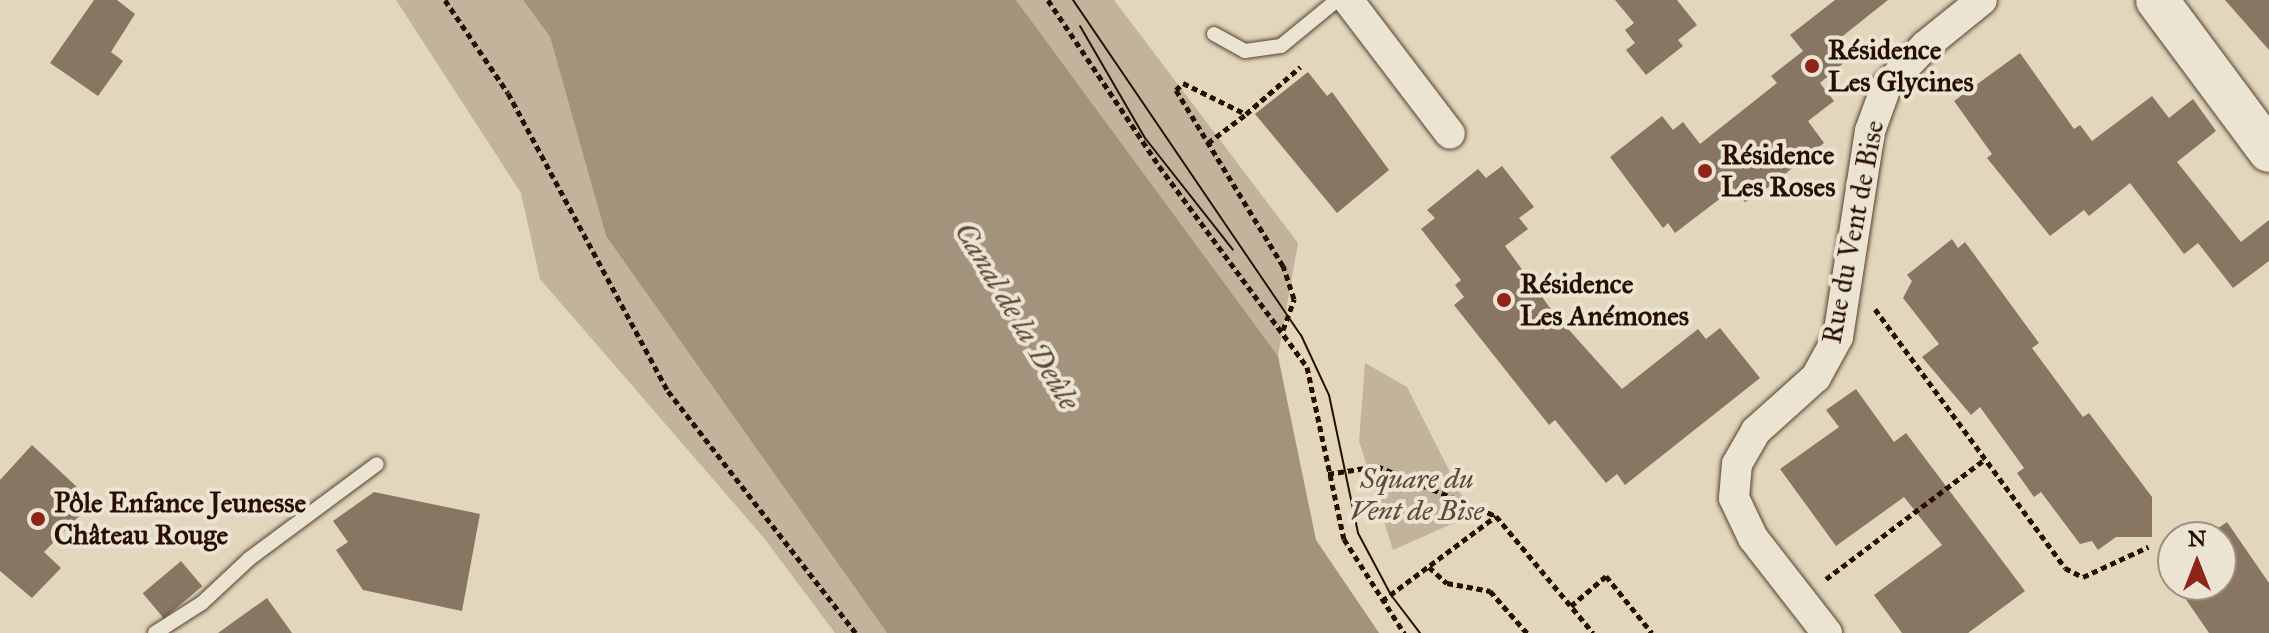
<!DOCTYPE html>
<html>
<head>
<meta charset="utf-8">
<style>
	body { margin:0 }
	#map { position:relative; width:2269px; height:633px; overflow:hidden; background:#e2d6bc; font-family:"IM FELL Great Primer",serif }
	div>[style] { position:absolute }
	[style*='--x'] { left:calc(var(--x)*1px); top:calc(var(--y)*1px); width:calc(var(--w)*1px); rotate:calc(var(--a)*1deg) }
	.green>* { inset:0; background:#c2b49c }
	.water>* { inset:0; background:#a3927c }
	.building>* { inset:0; background:#897662; transform-origin:0 0 }
	.path>* { height:5px; margin-top:-2.5px; transform-origin:0; background:repeating-linear-gradient(90deg,#280f00 0 6px,transparent 0 10px) }
	.roads { filter:drop-shadow(0 0 2px #56412f) drop-shadow(0 0 2px #56412f) }
	.lane>* { height:14px; margin:-7px; padding:0 7px; transform-origin:7px; border-radius:7px; background:#ece4d3 }
	.street>* { height:30px; margin:-15px; padding:0 15px; transform-origin:15px; border-radius:15px; background:#ece4d3 }
	.secondary>* { height:42px; margin:-21px; padding:0 21px; transform-origin:21px; border-radius:21px; background:#ece4d3 }
	.tram>* { height:2px; margin:-1px; padding:0 1px; transform-origin:1px; border-radius:1px; background:#280f00 }
	.dots>* { width:22px; height:22px; translate:-50% -50%; box-sizing:border-box; border:4px solid #ece4d3; border-radius:50% }
	span { translate:-50% -50%; white-space:nowrap; text-align:center; line-height:1.15; -webkit-text-stroke:8px #ece4d3; paint-order:stroke }
	.poi-label { font-size:28px; color:#280f00; font-weight:700 }
	.left { translate:0 -50%; text-align:left }
	.street-label { font-size:28px; color:#280f00 }
	.park-label { font-size:28px; color:#5e4937; font-style:italic }
	.water-label { font-size:30px; color:#5f4a38; font-style:italic }
	.north { position:absolute; left:2157px; top:521px; width:80px; height:80px; box-sizing:border-box; background:#ece4d3; border:2px solid #9e8f7f; border-radius:50%; rotate:0deg; font-size:22px; font-weight:700; line-height:32px; text-align:center; color:#280f00 }
	.north::after { content:''; display:block; margin:auto; width:28px; height:36px; background:#8f2418; clip-path:polygon(50% 0,100% 100%,50% 72%,0 100%) }
</style>
</head>
<body>
<div id="map">
	<div class="green">
		<i style="clip-path:polygon(396px 0,523px 0,550px 37px,606px 236px,887px 633px,835px 633px,764px 538px,540px 279px,521px 193px)"></i>
		<i style="clip-path:polygon(1016px 0,1114px 0,1298px 243px,1278px 356px)"></i>
		<i style="clip-path:polygon(1365px 363px,1407px 387px,1468px 508px,1456px 522px,1393px 550px,1359px 441px)"></i>
	</div>
	<div class="water">
		<i style="clip-path:polygon(523px 0,1016px 0,1278px 356px,1316px 540px,1379px 633px,887px 633px,606px 236px,550px 37px)"></i>
	</div>
	<div class="building">
		<i style="clip-path:polygon(94px 0,117px 0,135px 14px,111px 52px,123px 61px,98px 96px,50px 63px)"></i>
		<i style="clip-path:polygon(1615px 0,1677px 0,1697px 25px,1678px 40px,1683px 46px,1646px 75px,1626px 50px,1635px 43px,1625px 30px,1634px 23px)"></i>
		<i style="clip-path:polygon(1835px 0,1888px 0,1839px 39px,1852px 56px,1820px 83px,1834px 101px,1808px 121px,1824px 143px,1756px 197px,1745px 202px,1734px 188px,1675px 233px,1668px 223px,1663px 228px,1610px 157px,1662px 116px,1673px 130px,1683px 122px,1700px 144px,1777px 83px,1771px 76px,1803px 51px,1790px 35px)"></i>
		<i style="clip-path:polygon(2225px 0,2269px 0,2269px 50px)"></i>
		<i style="clip-path:polygon(2020px 53px,2074px 129px,2080px 125px,2092px 141px,2152px 96px,2169px 118px,2193px 99px,2216px 131px,2177px 162px,2241px 242px,2269px 220px,2269px 261px,2233px 288px,2198px 243px,2184px 254px,2130px 183px,2089px 216px,2084px 210px,2050px 236px,1987px 158px,1992px 154px,1954px 101px)"></i>
		<i style="clip-path:polygon(1308px 72px,1327px 96px,1332px 92px,1389px 170px,1337px 213px,1255px 114px)"></i>
		<i style="clip-path:polygon(1502px 166px,1534px 207px,1519px 218px,1528px 229px,1505px 246px,1553px 312px,1622px 389px,1698px 329px,1706px 339px,1720px 328px,1760px 378px,1625px 485px,1617px 474px,1606px 483px,1555px 420px,1549px 425px,1454px 305px,1464px 297px,1455px 285px,1461px 280px,1421px 229px,1435px 218px,1427px 210px,1478px 169px,1486px 178px)"></i>
		<i style="clip-path:polygon(1952px 239px,1958px 248px,1965px 242px,2039px 343px,2032px 348px,2083px 417px,2089px 413px,2152px 497px,2152px 537px,2116px 537px,2098px 550px,2092px 541px,2080px 544px,2041px 492px,2034px 497px,2017px 473px,2024px 468px,1980px 407px,1971px 415px,1922px 357px,1939px 344px,1903px 298px,1912px 281px,1907px 275px)"></i>
		<i style="clip-path:polygon(1856px 389px,1894px 442px,1906px 433px,2025px 591px,1968px 633px,1902px 633px,1874px 595px,1942px 545px,1904px 497px,1836px 546px,1780px 469px,1839px 427px,1826px 410px)"></i>
		<i style="clip-path:polygon(32px 445px,93px 502px,44px 552px,61px 568px,32px 598px,0 571px,0 480px)"></i>
		<i style="clip-path:polygon(374px 492px,480px 514px,462px 611px,363px 590px,336px 550px,348px 542px,333px 521px)"></i>
		<i style="clip-path:polygon(2227px 522px,2269px 583px,2269px 633px,2209px 633px,2176px 585px,2221px 585px,2221px 537px,2205px 537px)"></i>
		<i style="left:181px;top:561px;width:33px;height:50px;rotate:50deg"></i>
		<i style="clip-path:polygon(267px 598px,292px 633px,218px 633px)"></i>
	</div>
	<div class="path">
		<i style="--x:445;--y:0;--w:112;--a:55.9"></i>
		<i style="--x:508;--y:93;--w:338;--a:61.8"></i>
		<i style="--x:668;--y:391;--w:306;--a:52.2"></i>
		<i style="--x:1048;--y:0;--w:200;--a:56.2"></i>
		<i style="--x:1159;--y:166;--w:250;--a:53.6"></i>
		<i style="--x:1307;--y:367;--w:176;--a:77.9"></i>
		<i style="--x:1344;--y:539;--w:112;--a:57.4"></i>
		<i style="--x:1208;--y:143;--w:48;--a:-37.3"></i>
		<i style="--x:1875;--y:309;--w:321;--a:53.7"></i>
		<i style="--x:2065;--y:568;--w:20;--a:27"></i>
		<i style="--x:2083;--y:577;--w:72;--a:-24.8"></i>
		<i style="--x:1283;--y:330;--w:33;--a:-70"></i>
		<i style="--x:1294;--y:299;--w:35;--a:-108"></i>
		<i style="--x:1283;--y:266;--w:206;--a:-121.3"></i>
		<i style="--x:1176;--y:90;--w:10;--a:-45"></i>
		<i style="--x:1183;--y:83;--w:70;--a:26.2"></i>
		<i style="--x:1246;--y:114;--w:72;--a:-41"></i>
		<i style="--x:1328;--y:474;--w:50;--a:-9.3"></i>
		<i style="--x:1377;--y:466;--w:129;--a:22.8"></i>
		<i style="--x:1496;--y:516;--w:152;--a:50.3"></i>
		<i style="--x:1429;--y:567;--w:24;--a:42"></i>
		<i style="--x:1447;--y:583;--w:44;--a:10.5"></i>
		<i style="--x:1490;--y:591;--w:56;--a:48.6"></i>
		<i style="--x:1826;--y:579;--w:199;--a:-37"></i>
		<i style="--x:1382;--y:601;--w:142;--a:-36.7"></i>
		<i style="--x:1571;--y:606;--w:46;--a:-40.6"></i>
		<i style="--x:1606;--y:576;--w:73;--a:51.1"></i>
	</div>
	<div class="roads">
		<div class="lane">
			<i style="--x:1214;--y:34;--w:35;--a:29"></i>
			<i style="--x:1245;--y:51;--w:36;--a:-8"></i>
			<i style="--x:1281;--y:46;--w:72;--a:-39.4"></i>
			<i style="--x:155;--y:633;--w:56;--a:-32.6"></i>
			<i style="--x:202;--y:603;--w:64;--a:-43.1"></i>
			<i style="--x:249;--y:559;--w:159;--a:-36.6"></i>
		</div>
		<div class="street">
			<i style="--x:1348;--y:0;--w:168;--a:52.7"></i>
			<i style="--x:1827;--y:633;--w:120;--a:-127.9"></i>
			<i style="--x:1753;--y:538;--w:44;--a:-115.4"></i>
			<i style="--x:1734;--y:498;--w:34;--a:-85"></i>
			<i style="--x:1737;--y:464;--w:38;--a:-60"></i>
			<i style="--x:1756;--y:431;--w:81;--a:-42"></i>
			<i style="--x:1816;--y:377;--w:46;--a:-61.2"></i>
			<i style="--x:1838;--y:337;--w:208;--a:-81.2"></i>
			<i style="--x:1870;--y:131;--w:47;--a:-70"></i>
			<i style="--x:1886;--y:87;--w:57;--a:-46.4"></i>
			<i style="--x:1925;--y:46;--w:73;--a:-38.9"></i>
		</div>
		<div class="secondary">
			<i style="--x:2157;--y:0;--w:188;--a:53.4"></i>
		</div>
	</div>
	<div class="tram">
		<i style="--x:1073;--y:0;--w:405;--a:55.8"></i>
		<i style="--x:1301;--y:335;--w:66;--a:65"></i>
		<i style="--x:1329;--y:395;--w:141;--a:78.1"></i>
		<i style="--x:1358;--y:533;--w:70;--a:62"></i>
		<i style="--x:1391;--y:595;--w:48;--a:52.7"></i>
		<i style="--x:1080;--y:26;--w:129;--a:59.9"></i>
		<i style="--x:1145;--y:138;--w:142;--a:51.8"></i>
	</div>
	<div class="dots">
		<i style="left:1812px;top:66px;background:#8f2418"></i>
		<i style="left:1705px;top:171px;background:#8f2418"></i>
		<i style="left:1504px;top:300px;background:#8f2418"></i>
		<i style="left:38px;top:519px;background:#8f2418"></i>
	</div>
	<div class="poi-label">
		<span class="left" style="left:1828px;top:66px">Résidence<br>Les Glycines</span>
		<span class="left" style="left:1721px;top:171px">Résidence<br>Les Roses</span>
		<span class="left" style="left:1520px;top:300px">Résidence<br>Les Anémones</span>
		<span class="left" style="left:54px;top:519px">Pôle Enfance Jeunesse<br>Château Rouge</span>
	</div>
	<div class="street-label">
		<span style="left:1853px;top:232px;rotate:-79deg">Rue du Vent de Bise</span>
	</div>
	<div class="park-label">
		<span style="left:1417px;top:495px">Square du<br>Vent de Bise</span>
	</div>
	<div class="water-label">
		<span style="left:1017px;top:316px;rotate:59deg">Canal de la Deûle</span>
	</div>
	<div class="north">N</div>
</div>
</body>
</html>
